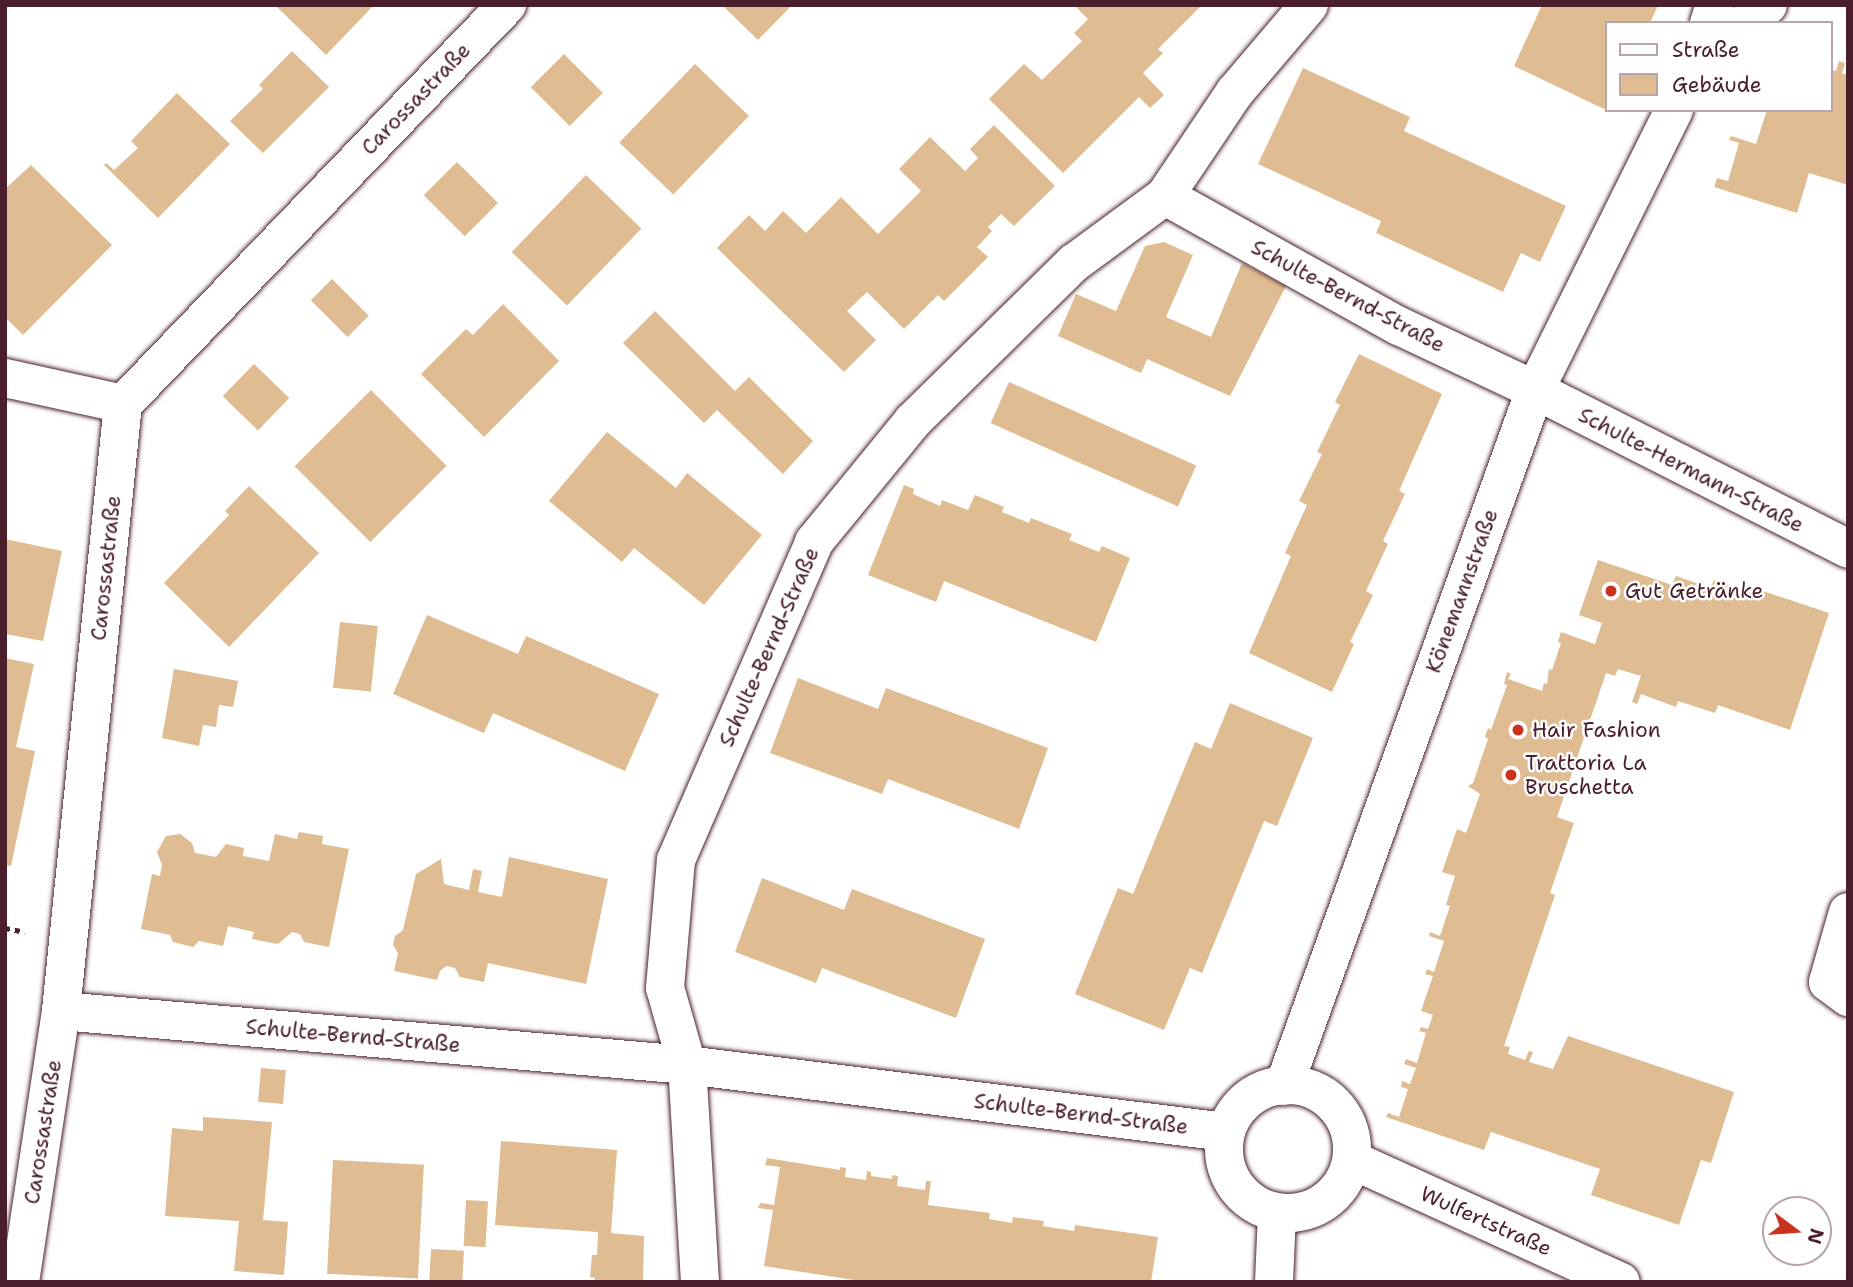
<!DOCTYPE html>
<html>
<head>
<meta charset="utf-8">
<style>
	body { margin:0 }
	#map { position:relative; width:1853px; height:1287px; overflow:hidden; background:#fff; font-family:"Shantell Sans",sans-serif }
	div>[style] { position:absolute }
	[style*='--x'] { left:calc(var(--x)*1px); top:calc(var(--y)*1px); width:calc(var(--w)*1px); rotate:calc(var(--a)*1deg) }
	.building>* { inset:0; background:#dfbc91; transform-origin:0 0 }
	.path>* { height:4.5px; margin-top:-2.25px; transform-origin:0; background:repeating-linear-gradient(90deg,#4a1f2b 0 5px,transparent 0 10px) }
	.roads { filter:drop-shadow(0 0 2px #4a1f2b) drop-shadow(0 0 2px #4a1f2b) }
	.minor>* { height:38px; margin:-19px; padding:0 19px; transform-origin:19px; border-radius:19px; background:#fff }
	.minor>.ring { margin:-19px; padding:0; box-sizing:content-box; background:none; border:38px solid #fff; border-radius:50% }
	.dots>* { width:19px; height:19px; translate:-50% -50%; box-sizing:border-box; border:4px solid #fff; border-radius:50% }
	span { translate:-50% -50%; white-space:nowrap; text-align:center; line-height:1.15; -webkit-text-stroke:5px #fff; paint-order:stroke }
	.street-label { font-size:21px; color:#4a1f2b }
	.poi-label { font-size:21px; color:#4a1f2b }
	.left { translate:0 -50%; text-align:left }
	.frame { position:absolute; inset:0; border:7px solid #4a1f2b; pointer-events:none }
	.legend { position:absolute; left:1605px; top:21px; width:228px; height:91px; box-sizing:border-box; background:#fff; border:2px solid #b7a5aa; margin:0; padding:9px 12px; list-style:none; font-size:21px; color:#4a1f2b }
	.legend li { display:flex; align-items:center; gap:14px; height:35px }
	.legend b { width:35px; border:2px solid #b7a5aa }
	.north { position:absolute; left:1762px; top:1196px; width:70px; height:70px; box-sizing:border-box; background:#fff; border:2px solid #b7a5aa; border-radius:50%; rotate:106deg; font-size:19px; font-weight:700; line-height:28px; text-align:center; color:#4a1f2b }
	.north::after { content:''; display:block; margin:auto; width:24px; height:32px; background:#c8321e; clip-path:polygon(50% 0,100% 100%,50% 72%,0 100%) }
</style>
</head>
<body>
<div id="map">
	<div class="building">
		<i style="clip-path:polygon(275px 5px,374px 5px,326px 55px)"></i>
		<i style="clip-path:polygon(722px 5px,792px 5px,758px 40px)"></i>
		<i style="clip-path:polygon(1074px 5px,1202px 5px,1158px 49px,1163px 53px,1143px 73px,1164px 95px,1150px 108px,1139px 97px,1063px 173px,989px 99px,1024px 64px,1042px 80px,1082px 41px,1074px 33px,1088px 19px)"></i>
		<i style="clip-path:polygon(1542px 5px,1658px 5px,1650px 23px,1606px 23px,1606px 110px,1514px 66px)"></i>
		<i style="clip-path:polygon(292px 51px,329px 87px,263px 153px,230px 121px,263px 89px,259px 85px)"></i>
		<i style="left:564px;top:54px;width:55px;height:47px;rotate:45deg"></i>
		<i style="clip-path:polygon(1839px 61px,1845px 63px,1842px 73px,1848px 75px,1848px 185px,1809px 173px,1797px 213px,1714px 187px,1717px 178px,1728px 181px,1739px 143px,1729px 140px,1731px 136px,1756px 144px,1767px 110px,1830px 110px,1830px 69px,1836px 71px)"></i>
		<i style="left:695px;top:64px;width:75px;height:109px;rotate:44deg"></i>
		<i style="clip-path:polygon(1303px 68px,1410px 117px,1404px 131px,1566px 206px,1540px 262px,1521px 253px,1503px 292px,1376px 233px,1381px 221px,1258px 164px)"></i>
		<i style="clip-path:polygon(177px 93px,230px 144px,158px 218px,104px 165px,106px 163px,114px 170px,138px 148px,131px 141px)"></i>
		<i style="clip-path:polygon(994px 125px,1055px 186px,1014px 226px,1001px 214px,988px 227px,992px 231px,977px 247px,988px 257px,944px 301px,938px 295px,904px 329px,867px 292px,847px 311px,876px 340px,844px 372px,717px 248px,749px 215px,765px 231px,783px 211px,806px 233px,841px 197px,878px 234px,921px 191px,899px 169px,930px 137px,965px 171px,978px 158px,970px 149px)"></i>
		<i style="left:457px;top:162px;width:58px;height:47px;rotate:45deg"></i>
		<i style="clip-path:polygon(31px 165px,112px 245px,23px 335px,5px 317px,5px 189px)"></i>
		<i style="left:586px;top:175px;width:77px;height:107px;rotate:44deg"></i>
		<i style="clip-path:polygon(1164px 242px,1193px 255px,1166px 317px,1211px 337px,1242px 263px,1286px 286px,1230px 396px,1147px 359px,1141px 373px,1058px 336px,1076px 294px,1116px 311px,1145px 246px)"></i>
		<i style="left:332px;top:279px;width:52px;height:30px;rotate:45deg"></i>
		<i style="clip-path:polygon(503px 304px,559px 361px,484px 437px,421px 374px,466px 329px,473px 335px)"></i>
		<i style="clip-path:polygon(655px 311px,735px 391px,749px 377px,813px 441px,783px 474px,717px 410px,704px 423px,623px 343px)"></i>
		<i style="clip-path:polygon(1359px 354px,1442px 394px,1399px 491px,1405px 494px,1383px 541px,1388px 544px,1366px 591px,1373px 595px,1350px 642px,1354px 644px,1332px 692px,1249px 653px,1291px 556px,1285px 553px,1307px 505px,1299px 501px,1322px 454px,1317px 452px,1340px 405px,1335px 402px)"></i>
		<i style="left:254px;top:364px;width:49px;height:45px;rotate:44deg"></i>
		<i style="left:1009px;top:382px;width:205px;height:45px;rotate:24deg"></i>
		<i style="left:371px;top:390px;width:107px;height:108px;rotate:45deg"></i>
		<i style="clip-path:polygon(607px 432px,676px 488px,687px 473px,762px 535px,704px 605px,634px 548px,622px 562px,549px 501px)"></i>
		<i style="clip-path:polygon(904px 485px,914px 489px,913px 494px,940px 506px,942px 500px,968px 510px,975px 495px,1004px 507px,1002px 512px,1029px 523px,1031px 518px,1072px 534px,1069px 540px,1099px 552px,1102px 546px,1130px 558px,1096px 642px,944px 581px,936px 602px,868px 575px)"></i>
		<i style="clip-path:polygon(249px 486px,319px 553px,229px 647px,164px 583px,229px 515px,225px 511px)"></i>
		<i style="clip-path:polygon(5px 539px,62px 551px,43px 641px,5px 634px)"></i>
		<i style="clip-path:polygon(1598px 560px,1672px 585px,1676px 576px,1710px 588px,1714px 580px,1749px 592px,1751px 587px,1829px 613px,1790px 730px,1718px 705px,1715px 713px,1678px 701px,1676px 707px,1641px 694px,1637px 704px,1632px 702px,1641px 676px,1618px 669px,1615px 676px,1606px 673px,1557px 817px,1574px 823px,1550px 893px,1555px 895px,1504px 1046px,1510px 1047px,1508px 1054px,1525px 1060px,1529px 1051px,1533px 1052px,1529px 1062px,1553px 1069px,1568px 1036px,1734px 1092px,1711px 1163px,1701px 1160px,1679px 1225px,1591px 1195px,1600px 1169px,1491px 1132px,1484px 1150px,1386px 1117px,1388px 1113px,1399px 1117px,1408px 1089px,1401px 1087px,1402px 1081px,1410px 1084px,1416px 1068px,1404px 1064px,1406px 1059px,1417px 1063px,1426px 1033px,1419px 1031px,1421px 1027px,1428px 1029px,1433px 1015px,1421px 1011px,1433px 976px,1425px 974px,1427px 969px,1434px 972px,1444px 941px,1429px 936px,1430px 932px,1440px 936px,1450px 906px,1446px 905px,1455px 876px,1442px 872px,1457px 829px,1466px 833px,1480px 794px,1468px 786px,1473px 783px,1488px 739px,1485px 737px,1488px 728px,1491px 730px,1507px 685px,1504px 684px,1507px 672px,1511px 674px,1508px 679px,1542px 691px,1544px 683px,1547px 684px,1549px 669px,1552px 670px,1561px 643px,1558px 642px,1561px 632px,1595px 644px,1602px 623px,1579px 615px)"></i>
		<i style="clip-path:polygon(427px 615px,518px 654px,526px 636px,659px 694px,625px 771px,493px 713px,484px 733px,393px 694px)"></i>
		<i style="left:340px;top:622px;width:38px;height:66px;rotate:6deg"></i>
		<i style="clip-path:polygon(5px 658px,34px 664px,16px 747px,35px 751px,11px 866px,5px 865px)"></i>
		<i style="clip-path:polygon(174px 669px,238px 681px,233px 707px,219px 705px,216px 727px,203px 725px,199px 746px,162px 738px)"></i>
		<i style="clip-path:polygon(798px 678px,878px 709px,886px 688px,1048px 748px,1019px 829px,888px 779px,882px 794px,770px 753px)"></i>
		<i style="clip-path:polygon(1230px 703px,1313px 738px,1277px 826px,1264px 821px,1202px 973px,1190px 968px,1164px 1030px,1075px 994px,1118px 888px,1133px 894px,1195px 742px,1211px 749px)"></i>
		<i style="clip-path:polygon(299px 832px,323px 836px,322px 844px,349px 849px,329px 947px,304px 942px,300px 934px,292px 932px,278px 944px,252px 939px,254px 932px,228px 926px,223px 946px,199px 941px,193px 947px,173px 942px,170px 935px,141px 929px,152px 874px,160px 876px,162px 865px,157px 852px,166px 836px,180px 834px,192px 843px,195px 853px,216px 857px,226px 844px,244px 848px,243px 856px,269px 861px,275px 834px,297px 839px)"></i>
		<i style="clip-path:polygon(509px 857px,608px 879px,586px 984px,488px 963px,484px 982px,460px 977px,455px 968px,446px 966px,440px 971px,437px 980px,394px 971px,398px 953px,393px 945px,395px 936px,403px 930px,416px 874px,441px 859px,444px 884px,469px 890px,473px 869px,482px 871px,478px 892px,502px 897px)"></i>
		<i style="clip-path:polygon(762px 878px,844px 910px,852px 889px,985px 939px,956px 1018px,822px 968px,816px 983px,735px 952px)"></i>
		<i style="left:261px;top:1068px;width:25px;height:34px;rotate:5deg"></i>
		<i style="clip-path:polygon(203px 1117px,272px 1122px,263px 1220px,288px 1222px,284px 1275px,234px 1271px,239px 1221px,165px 1216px,172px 1128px,203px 1131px)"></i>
		<i style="clip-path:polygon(501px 1141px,617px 1150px,611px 1233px,644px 1236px,643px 1282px,594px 1282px,595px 1278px,590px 1277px,592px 1255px,597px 1255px,598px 1232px,495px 1225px)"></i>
		<i style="clip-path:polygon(767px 1158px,840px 1170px,840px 1167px,846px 1168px,845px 1177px,866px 1180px,867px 1171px,871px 1172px,871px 1176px,892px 1179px,892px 1175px,898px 1176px,897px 1186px,925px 1190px,926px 1181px,931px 1181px,928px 1205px,990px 1213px,989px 1219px,1012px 1223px,1013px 1217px,1044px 1221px,1043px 1226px,1074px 1231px,1075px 1225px,1158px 1237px,1151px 1282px,867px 1282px,764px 1266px,773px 1210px,758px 1208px,760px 1203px,774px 1205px,780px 1167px,765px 1165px)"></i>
		<i style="left:333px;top:1160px;width:91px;height:114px;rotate:3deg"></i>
		<i style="left:466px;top:1200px;width:22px;height:46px;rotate:3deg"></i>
		<i style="left:431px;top:1249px;width:33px;height:33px;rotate:3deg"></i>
	</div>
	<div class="path">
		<i style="--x:5;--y:928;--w:20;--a:11"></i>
	</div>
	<div class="roads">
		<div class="minor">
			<i style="--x:1709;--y:23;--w:19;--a:-72"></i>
			<i style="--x:1745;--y:23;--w:29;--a:-38"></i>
			<i style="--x:1165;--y:196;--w:268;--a:29.1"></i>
			<i style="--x:1399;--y:326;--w:150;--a:25.2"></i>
			<i style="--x:1535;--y:390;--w:351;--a:26.9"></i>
			<i style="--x:5;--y:378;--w:121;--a:12.4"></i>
			<i style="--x:1848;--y:912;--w:73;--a:105.9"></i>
			<i style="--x:1828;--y:982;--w:25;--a:37"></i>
			<i style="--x:61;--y:1011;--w:628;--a:4.93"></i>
			<i style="--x:687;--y:1065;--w:543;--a:7.09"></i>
			<i class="ring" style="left:1224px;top:1085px;width:90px;height:90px"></i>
			<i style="--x:1284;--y:1086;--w:740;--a:-70.17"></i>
			<i style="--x:1535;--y:390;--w:313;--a:-63.6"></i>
			<i style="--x:1352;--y:1160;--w:295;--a:24.4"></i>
			<i style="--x:20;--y:1282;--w:274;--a:-81.4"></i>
			<i style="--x:61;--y:1011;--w:610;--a:-84.17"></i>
			<i style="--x:123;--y:404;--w:554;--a:-46.1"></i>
			<i style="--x:700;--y:1282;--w:217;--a:-93.4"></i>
			<i style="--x:687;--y:1065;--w:80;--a:-105.9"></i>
			<i style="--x:665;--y:988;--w:128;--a:-85.1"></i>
			<i style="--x:676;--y:860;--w:347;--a:-66.5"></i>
			<i style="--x:814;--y:542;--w:156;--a:-50.7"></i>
			<i style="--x:913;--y:421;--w:226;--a:-44.5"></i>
			<i style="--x:1074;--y:263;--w:113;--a:-36.4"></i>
			<i style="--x:1165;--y:196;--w:125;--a:-56.1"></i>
			<i style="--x:1235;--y:92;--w:114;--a:-49.6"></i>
			<i style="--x:1274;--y:1282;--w:69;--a:-87.5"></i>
		</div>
	</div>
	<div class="dots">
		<i style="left:1611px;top:591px;background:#c8321e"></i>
		<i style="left:1518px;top:730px;background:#c8321e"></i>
		<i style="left:1511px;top:775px;background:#c8321e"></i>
	</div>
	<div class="street-label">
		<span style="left:416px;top:99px;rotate:-46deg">Carossastraße</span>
		<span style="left:1348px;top:296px;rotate:28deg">Schulte-Bernd-Straße</span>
		<span style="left:1691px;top:470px;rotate:27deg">Schulte-Hermann-Straße</span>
		<span style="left:106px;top:568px;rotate:-84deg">Carossastraße</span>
		<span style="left:1462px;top:591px;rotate:-70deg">Könemannstraße</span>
		<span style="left:769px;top:647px;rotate:-66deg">Schulte-Bernd-Straße</span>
		<span style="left:353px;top:1036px;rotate:5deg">Schulte-Bernd-Straße</span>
		<span style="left:1081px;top:1114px;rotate:7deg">Schulte-Bernd-Straße</span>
		<span style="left:43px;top:1132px;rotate:-81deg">Carossastraße</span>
		<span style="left:1486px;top:1221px;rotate:24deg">Wulfertstraße</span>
	</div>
	<div class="poi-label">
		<span class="left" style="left:1625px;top:591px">Gut Getränke</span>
		<span class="left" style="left:1532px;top:730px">Hair Fashion</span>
		<span class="left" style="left:1525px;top:775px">Trattoria La<br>Bruschetta</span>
	</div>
	<div class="frame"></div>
	<ul class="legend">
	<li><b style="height:9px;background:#fff"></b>Straße</li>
	<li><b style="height:19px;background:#dfbc91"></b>Gebäude</li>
	</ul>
	<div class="north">N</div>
</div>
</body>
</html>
